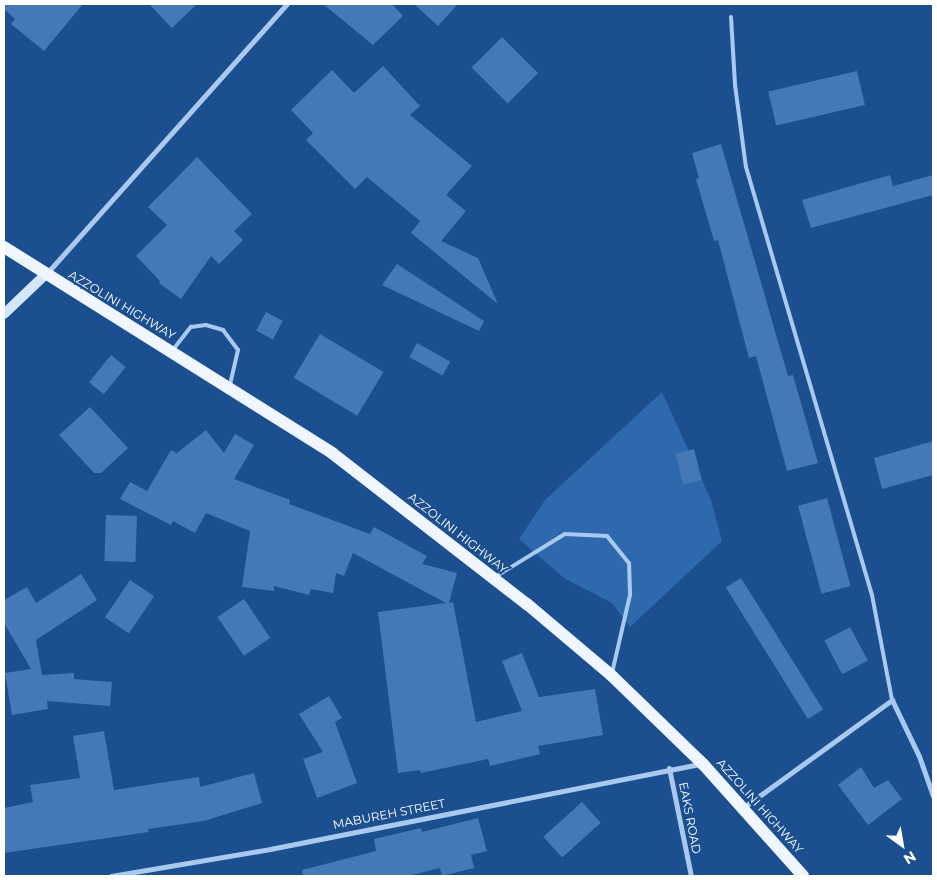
<!DOCTYPE html>
<html>
<head>
<meta charset="utf-8">
<style>
	body { margin:0 }
	#map { position:relative; width:937px; height:880px; overflow:hidden; background:#1b4f8f; font-family:Montserrat,sans-serif }
	div>[style] { position:absolute }
	[style*='--x'] { left:calc(var(--x)*1px); top:calc(var(--y)*1px); width:calc(var(--w)*1px); rotate:calc(var(--a)*1deg) }
	.green>* { inset:0; background:#2e69ad }
	.building>* { inset:0; background:#4478b7; transform-origin:0 0 }
	.lane>* { height:4px; margin:-2px; padding:0 2px; transform-origin:2px; border-radius:2px; background:#a9c9ee }
	.street>* { height:5px; margin:-2.5px; padding:0 2.5px; transform-origin:2.5px; border-radius:2.5px; background:#a9c9ee }
	.secondary>* { height:10px; margin:-5px; padding:0 5px; transform-origin:5px; border-radius:5px; background:#d6e6fa }
	.primary>* { height:12px; margin:-6px; padding:0 6px; transform-origin:6px; border-radius:6px; background:#f0f6ff }
	span { translate:-50% -50%; white-space:nowrap; text-align:center; line-height:1.15; -webkit-text-stroke:4px #1b4f8f; paint-order:stroke }
	.street-label { font-size:12px; color:#fff }
	.frame { position:absolute; inset:0; border:5px solid #fff; pointer-events:none }
	.north { position:absolute; left:877px; top:820px; width:50px; height:50px; -webkit-text-stroke:4px #1b4f8f; paint-order:stroke; rotate:148deg; font-size:14px; font-weight:700; line-height:20px; text-align:center; color:#fff }
	.north::after { content:''; display:block; margin:auto; width:18px; height:22px; background:#fff; clip-path:polygon(50% 0,100% 100%,50% 72%,0 100%) }
</style>
</head>
<body>
<div id="map">
	<div class="green">
		<i style="clip-path:polygon(662px 392px,711px 500px,722px 541px,630px 627px,612px 603px,564px 578px,519px 539px,545px 500px)"></i>
	</div>
	<div class="building">
		<i style="clip-path:polygon(4px 4px,83px 4px,44px 51px,11px 24px,15px 19px,4px 9px)"></i>
		<i style="clip-path:polygon(149px 4px,197px 4px,172px 28px)"></i>
		<i style="clip-path:polygon(323px 4px,392px 4px,403px 16px,373px 45px)"></i>
		<i style="clip-path:polygon(414px 4px,458px 4px,438px 26px)"></i>
		<i style="left:502px;top:37px;width:51px;height:43px;rotate:45deg"></i>
		<i style="clip-path:polygon(383px 66px,420px 106px,410px 115px,472px 166px,446px 195px,466px 211px,441px 241px,478px 258px,498px 304px,411px 233px,420px 221px,367px 177px,355px 189px,306px 140px,313px 133px,291px 110px,332px 70px,354px 93px)"></i>
		<i style="left:857px;top:71px;width:35px;height:91px;rotate:77deg"></i>
		<i style="clip-path:polygon(721px 144px,788px 376px,793px 375px,818px 463px,787px 471px,756px 356px,749px 358px,718px 240px,714px 241px,696px 179px,699px 178px,692px 153px)"></i>
		<i style="clip-path:polygon(197px 157px,252px 214px,234px 231px,243px 240px,219px 264px,211px 256px,181px 299px,159px 283px,160px 281px,136px 256px,167px 225px,148px 207px)"></i>
		<i style="clip-path:polygon(890px 175px,893px 186px,933px 175px,933px 195px,811px 228px,802px 200px)"></i>
		<i style="clip-path:polygon(397px 264px,484px 321px,479px 331px,382px 285px)"></i>
		<i style="left:266px;top:312px;width:19px;height:21px;rotate:28deg"></i>
		<i style="left:320px;top:334px;width:74px;height:51px;rotate:31deg"></i>
		<i style="left:417px;top:343px;width:38px;height:16px;rotate:29deg"></i>
		<i style="left:111px;top:355px;width:19px;height:35px;rotate:39deg"></i>
		<i style="clip-path:polygon(90px 407px,128px 448px,101px 473px,94px 473px,59px 435px)"></i>
		<i style="clip-path:polygon(206px 430px,224px 453px,235px 434px,254px 445px,234px 479px,290px 500px,289px 504px,370px 534px,374px 527px,427px 556px,422px 564px,457px 573px,449px 603px,453px 602px,476px 722px,522px 711px,502px 661px,522px 653px,539px 697px,595px 689px,603px 735px,538px 746px,540px 754px,490px 766px,488px 759px,421px 773px,420px 770px,398px 773px,378px 612px,446px 603px,353px 553px,344px 576px,336px 573px,333px 593px,311px 589px,309px 595px,274px 586px,274px 591px,242px 587px,250px 531px,206px 513px,195px 533px,173px 521px,171px 525px,120px 499px,130px 482px,147px 491px,171px 450px,177px 453px)"></i>
		<i style="clip-path:polygon(933px 441px,933px 475px,882px 489px,874px 458px)"></i>
		<i style="left:694px;top:449px;width:32px;height:19px;rotate:76deg"></i>
		<i style="left:827px;top:498px;width:91px;height:30px;rotate:75deg"></i>
		<i style="left:106px;top:515px;width:31px;height:46px;rotate:2deg"></i>
		<i style="clip-path:polygon(81px 574px,97px 600px,36px 640px,42px 675px,74px 673px,74px 679px,112px 682px,110px 706px,47px 701px,48px 709px,12px 715px,5px 673px,31px 669px,4px 623px,4px 600px,27px 587px,36px 603px)"></i>
		<i style="left:741px;top:578px;width:155px;height:18px;rotate:58deg"></i>
		<i style="left:130px;top:580px;width:29px;height:45px;rotate:34deg"></i>
		<i style="left:244px;top:599px;width:47px;height:32px;rotate:56deg"></i>
		<i style="left:850px;top:627px;width:38px;height:29px;rotate:62deg"></i>
		<i style="clip-path:polygon(329px 696px,342px 718px,335px 722px,357px 783px,317px 798px,303px 759px,323px 752px,299px 714px)"></i>
		<i style="clip-path:polygon(104px 731px,114px 790px,199px 777px,200px 787px,254px 773px,262px 803px,204px 821px,148px 829px,149px 832px,4px 853px,4px 808px,33px 802px,30px 785px,80px 778px,73px 736px)"></i>
		<i style="clip-path:polygon(861px 767px,874px 788px,888px 780px,902px 799px,868px 825px,838px 785px)"></i>
		<i style="left:582px;top:802px;width:28px;height:52px;rotate:48deg"></i>
		<i style="clip-path:polygon(478px 818px,487px 851px,471px 855px,474px 868px,442px 876px,440px 868px,408px 876px,303px 876px,302px 870px,376px 851px,374px 839px,421px 828px,422px 832px)"></i>
	</div>
	<div class="lane">
		<i style="--x:731;--y:17;--w:68;--a:86.6"></i>
		<i style="--x:735;--y:85;--w:83;--a:82.4"></i>
		<i style="--x:746;--y:167;--w:446;--a:73.6"></i>
		<i style="--x:872;--y:595;--w:107;--a:79.2"></i>
		<i style="--x:172;--y:351;--w:31;--a:-52"></i>
		<i style="--x:191;--y:327;--w:15;--a:-8"></i>
		<i style="--x:206;--y:325;--w:18;--a:16"></i>
		<i style="--x:223;--y:330;--w:25;--a:53"></i>
		<i style="--x:238;--y:350;--w:37;--a:103"></i>
		<i style="--x:495;--y:577;--w:82;--a:-31.6"></i>
		<i style="--x:565;--y:534;--w:42;--a:2.7"></i>
		<i style="--x:607;--y:536;--w:35;--a:51"></i>
		<i style="--x:629;--y:563;--w:32;--a:88"></i>
		<i style="--x:630;--y:595;--w:80;--a:103"></i>
	</div>
	<div class="street">
		<i style="--x:47;--y:273;--w:361;--a:-48.3"></i>
		<i style="--x:669;--y:768;--w:110;--a:78.5"></i>
		<i style="--x:744;--y:807;--w:183;--a:-35.9"></i>
		<i style="--x:892;--y:700;--w:62;--a:64.3"></i>
		<i style="--x:919;--y:756;--w:42;--a:70.7"></i>
		<i style="--x:111;--y:876;--w:161;--a:-9.6"></i>
		<i style="--x:270;--y:849;--w:438;--a:-11.2"></i>
	</div>
	<div class="secondary">
		<i style="--x:4;--y:314;--w:57;--a:-43.6"></i>
	</div>
	<div class="primary">
		<i style="--x:4;--y:247;--w:387;--a:32.1"></i>
		<i style="--x:332;--y:453;--w:247;--a:37.8"></i>
		<i style="--x:527;--y:604;--w:110;--a:40.2"></i>
		<i style="--x:611;--y:675;--w:128;--a:44.1"></i>
		<i style="--x:703;--y:764;--w:150;--a:48.2"></i>
	</div>
	<div class="street-label">
		<span style="left:122px;top:305px;rotate:31deg">AZZOLINI HIGHWAY</span>
		<span style="left:458px;top:533px;rotate:38deg">AZZOLINI HIGHWAY</span>
		<span style="left:760px;top:806px;rotate:48deg">AZZOLINI HIGHWAY</span>
		<span style="left:389px;top:814px;rotate:-11deg">MABUREH STREET</span>
		<span style="left:690px;top:818px;rotate:79deg">EAKS ROAD</span>
	</div>
	<div class="frame"></div>
	<div class="north">N</div>
</div>
</body>
</html>
